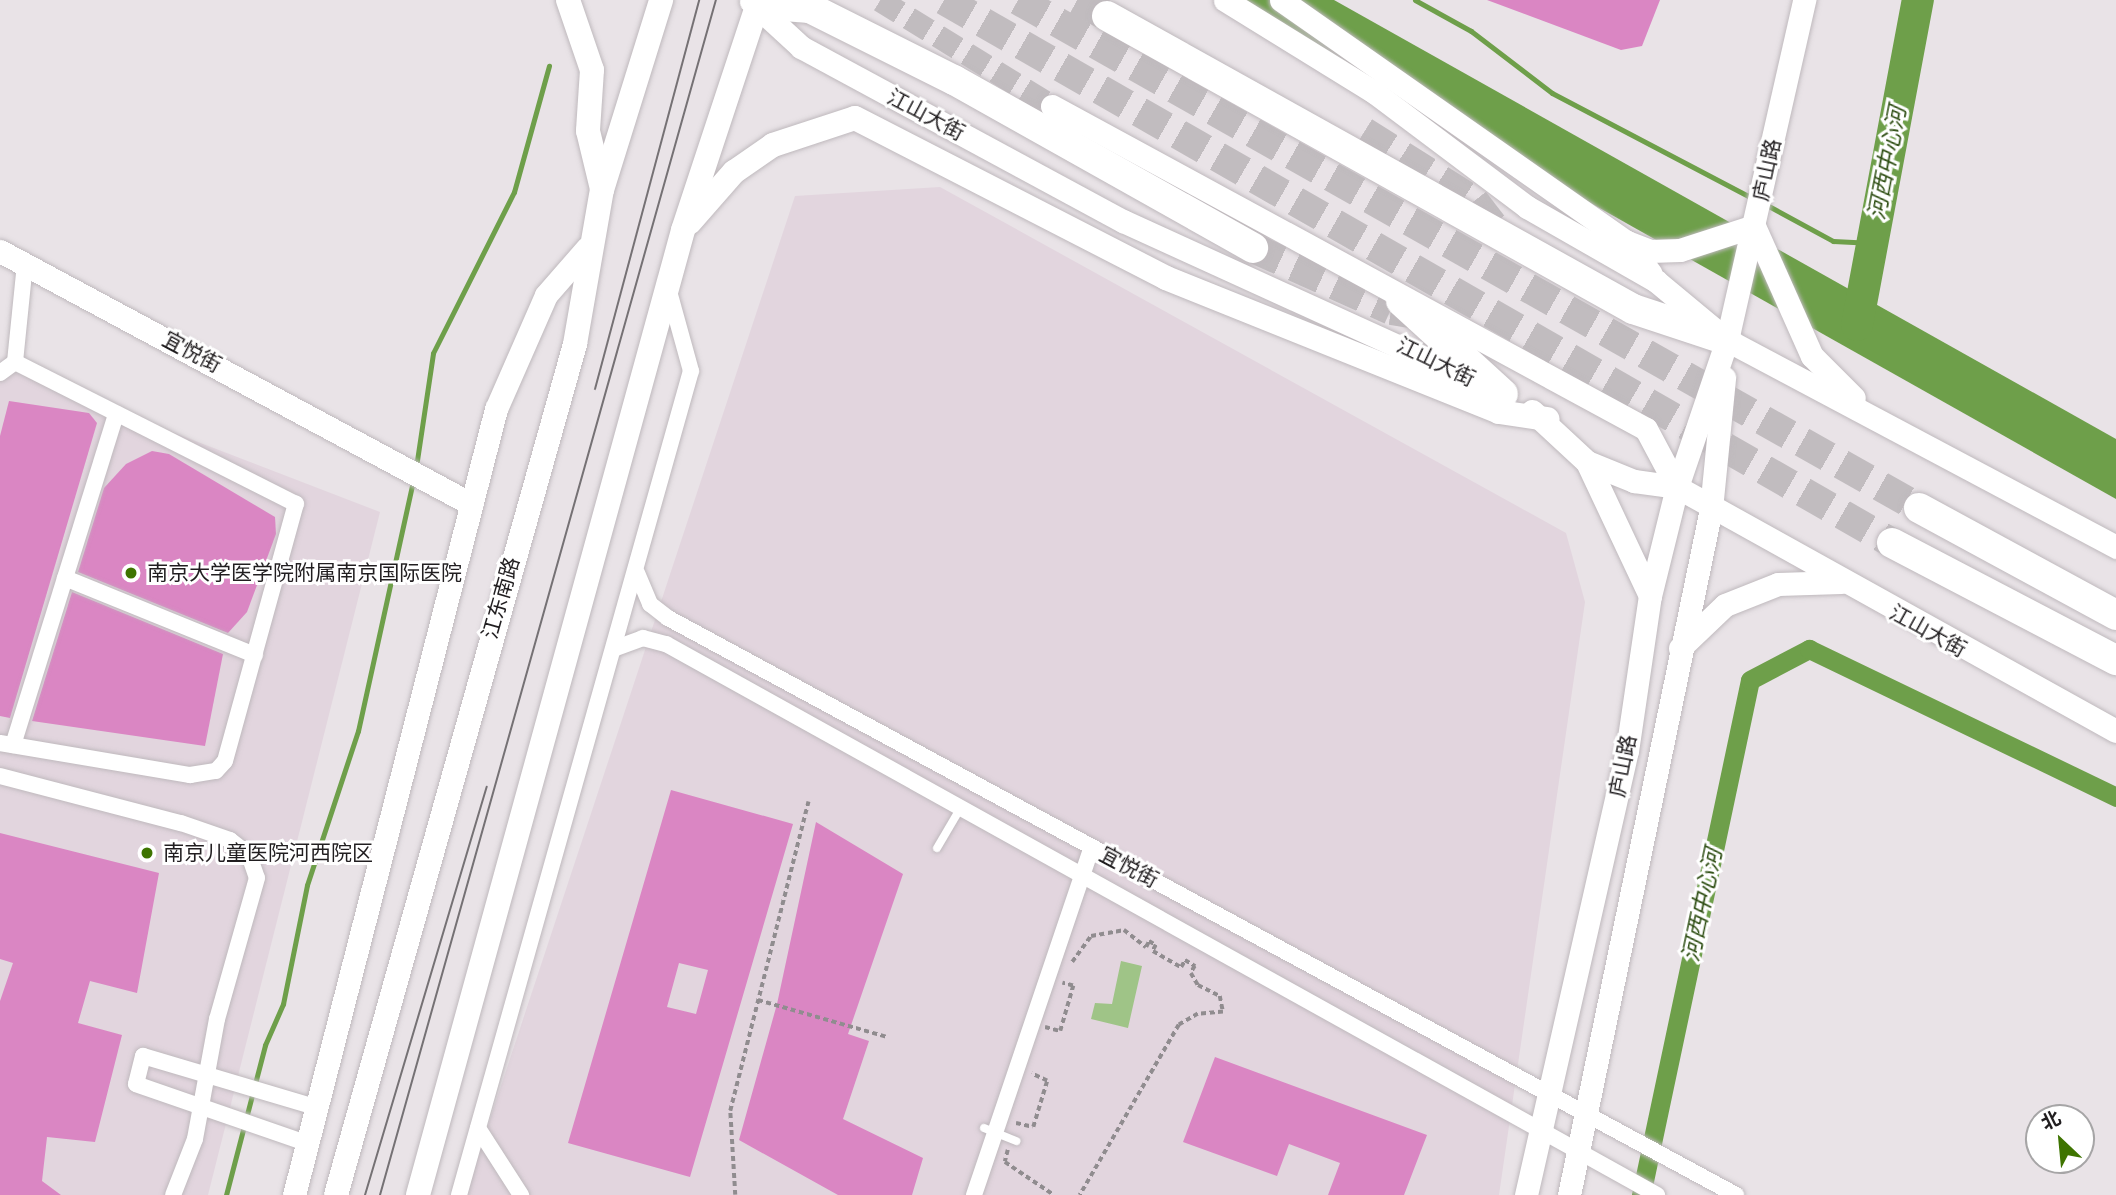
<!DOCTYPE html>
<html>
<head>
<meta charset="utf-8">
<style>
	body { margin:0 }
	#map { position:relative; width:2116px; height:1195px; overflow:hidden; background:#e9e3e7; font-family:"Source Sans 3","Noto Sans SC",sans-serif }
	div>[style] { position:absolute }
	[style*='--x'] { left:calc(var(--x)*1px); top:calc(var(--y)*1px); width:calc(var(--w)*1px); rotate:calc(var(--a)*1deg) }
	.built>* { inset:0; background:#e2d5de }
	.green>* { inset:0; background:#9fc487 }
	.water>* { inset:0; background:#6e9f4a }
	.stream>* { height:5px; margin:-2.5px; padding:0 2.5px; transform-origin:2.5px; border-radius:2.5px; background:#6e9f4a }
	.canal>* { height:19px; margin:-9.5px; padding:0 9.5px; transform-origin:9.5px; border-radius:9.5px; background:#6e9f4a }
	.river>* { height:32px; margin:-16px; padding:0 16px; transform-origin:16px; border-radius:16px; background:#6e9f4a }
	.building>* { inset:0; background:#da86c3 }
	.secondary-tunnel>* { height:23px; margin-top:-11.5px; transform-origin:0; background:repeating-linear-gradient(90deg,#c1bcbf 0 23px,transparent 0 34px) }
	.highway-tunnel>* { height:30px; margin-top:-15px; transform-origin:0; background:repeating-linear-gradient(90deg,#c1bcbf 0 30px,transparent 0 45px) }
	.path>* { height:3.5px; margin-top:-1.75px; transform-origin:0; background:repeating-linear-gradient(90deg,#908c8f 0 5px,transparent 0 8.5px) }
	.roads { filter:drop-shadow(0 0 2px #bfb9bd) drop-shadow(0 0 2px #bfb9bd) }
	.lane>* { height:8px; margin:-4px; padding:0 4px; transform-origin:4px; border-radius:4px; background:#fff }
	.street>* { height:16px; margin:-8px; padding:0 8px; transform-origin:8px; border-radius:8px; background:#fff }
	.secondary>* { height:23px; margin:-11.5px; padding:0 11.5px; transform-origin:11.5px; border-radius:11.5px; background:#fff }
	.primary>* { height:24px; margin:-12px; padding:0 12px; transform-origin:12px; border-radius:12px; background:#fff }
	.highway>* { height:30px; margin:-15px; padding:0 15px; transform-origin:15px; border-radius:15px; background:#fff }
	.tram>* { height:2px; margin:-1px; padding:0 1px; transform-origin:1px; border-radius:1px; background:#757174 }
	.dots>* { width:19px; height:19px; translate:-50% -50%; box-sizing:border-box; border:4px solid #fff; border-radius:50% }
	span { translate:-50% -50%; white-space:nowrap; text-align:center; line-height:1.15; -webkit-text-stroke:6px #fff; paint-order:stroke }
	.street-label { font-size:21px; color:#211e20 }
	.poi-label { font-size:21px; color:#211e20 }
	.left { translate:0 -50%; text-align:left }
	.water-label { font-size:23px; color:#2d4d12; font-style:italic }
	.north { position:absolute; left:2025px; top:1104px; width:70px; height:70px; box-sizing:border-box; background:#fff; border:2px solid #a6a5a6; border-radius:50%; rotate:334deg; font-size:19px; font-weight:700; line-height:28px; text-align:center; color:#211e20 }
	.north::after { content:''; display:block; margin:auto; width:24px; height:32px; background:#3e7400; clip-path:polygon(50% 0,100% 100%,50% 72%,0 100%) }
</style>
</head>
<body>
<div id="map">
	<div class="built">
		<i style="clip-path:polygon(940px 187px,1566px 533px,1585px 602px,1499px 1195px,465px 1195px,795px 196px)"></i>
		<i style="clip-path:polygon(0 366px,380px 512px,208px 1195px,0 1195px)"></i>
	</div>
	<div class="green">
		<i style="clip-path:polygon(1121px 961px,1142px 966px,1128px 1028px,1091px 1019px,1095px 1003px,1112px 1004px)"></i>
	</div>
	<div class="water">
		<i style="clip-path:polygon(1230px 0,1334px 0,2116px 439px,2116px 499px)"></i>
	</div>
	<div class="stream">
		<i style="--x:1415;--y:0;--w:64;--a:29"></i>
		<i style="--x:1471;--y:31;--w:102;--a:37.4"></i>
		<i style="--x:1552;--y:93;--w:228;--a:27.7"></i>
		<i style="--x:1763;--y:203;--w:80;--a:28.5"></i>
		<i style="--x:1833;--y:241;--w:40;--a:2.9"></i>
		<i style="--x:416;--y:467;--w:115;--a:-81.5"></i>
		<i style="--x:433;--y:353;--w:180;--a:-63.3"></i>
		<i style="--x:514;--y:192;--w:131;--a:-74.5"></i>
		<i style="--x:226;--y:1195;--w:155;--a:-75.4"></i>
		<i style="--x:265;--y:1045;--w:45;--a:-66.3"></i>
		<i style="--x:283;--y:1004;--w:121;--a:-78.6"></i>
		<i style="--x:307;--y:885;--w:162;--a:-71.7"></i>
		<i style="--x:358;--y:731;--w:257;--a:-77.6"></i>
	</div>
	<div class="canal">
		<i style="--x:1641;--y:1195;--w:526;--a:-78.05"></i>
		<i style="--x:1750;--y:680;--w:67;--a:-27.7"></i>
		<i style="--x:1809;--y:649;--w:341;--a:25.7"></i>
	</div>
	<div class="river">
		<i style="--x:1857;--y:325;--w:331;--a:-79.4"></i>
	</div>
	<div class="building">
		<i style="clip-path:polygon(1487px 0,1660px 0,1642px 46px,1621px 50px)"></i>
		<i style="clip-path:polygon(9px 401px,89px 413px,97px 423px,10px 718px,0 716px,0 436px)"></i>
		<i style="clip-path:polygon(152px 451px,169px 454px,275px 517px,276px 534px,247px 612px,228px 633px,78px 572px,104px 488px,126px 464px)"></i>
		<i style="clip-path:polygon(72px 592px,223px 654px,205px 746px,32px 721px)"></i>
		<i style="clip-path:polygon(evenodd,671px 790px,793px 824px,690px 1177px,568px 1143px,671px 790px,679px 963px,708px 970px,696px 1014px,667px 1007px,679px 963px)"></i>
		<i style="clip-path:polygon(816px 822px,903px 874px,848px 1034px,869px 1041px,843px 1119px,923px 1158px,912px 1195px,838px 1195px,739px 1140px,777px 1004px)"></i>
		<i style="clip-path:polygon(0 833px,159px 873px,137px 993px,90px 981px,78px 1023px,122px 1035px,95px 1142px,47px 1137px,42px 1181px,61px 1195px,0 1195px,0 1001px,13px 963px,0 959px)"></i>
		<i style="clip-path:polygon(1215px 1057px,1427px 1135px,1404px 1195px,1328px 1195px,1340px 1163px,1289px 1144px,1277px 1176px,1183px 1142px)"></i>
	</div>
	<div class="secondary-tunnel">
		<i style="--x:880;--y:0;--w:202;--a:31.6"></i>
	</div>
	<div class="highway-tunnel">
		<i style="--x:944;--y:0;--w:1092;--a:29.8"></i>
		<i style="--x:1018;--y:0;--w:1034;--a:29.42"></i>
		<i style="--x:1077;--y:0;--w:34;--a:28"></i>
		<i style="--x:1364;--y:132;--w:130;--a:32.1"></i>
		<i style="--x:1474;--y:201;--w:44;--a:52.4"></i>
		<i style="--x:1253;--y:248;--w:151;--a:24.2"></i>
		<i style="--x:1391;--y:310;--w:38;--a:9"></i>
	</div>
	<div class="path">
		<i style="--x:1072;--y:962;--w:32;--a:-54"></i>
		<i style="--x:1091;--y:936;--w:34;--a:-10"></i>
		<i style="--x:1124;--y:930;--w:28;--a:38"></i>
		<i style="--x:1146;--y:947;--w:7;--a:-63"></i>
		<i style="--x:1149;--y:941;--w:8;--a:30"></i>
		<i style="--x:1156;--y:945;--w:7;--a:117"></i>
		<i style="--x:1153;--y:951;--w:32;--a:30"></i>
		<i style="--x:1181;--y:967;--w:8;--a:-60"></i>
		<i style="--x:1185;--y:960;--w:12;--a:31"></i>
		<i style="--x:1195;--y:966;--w:8;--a:120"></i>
		<i style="--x:1191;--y:973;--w:14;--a:60"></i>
		<i style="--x:1198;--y:985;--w:25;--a:27"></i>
		<i style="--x:1220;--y:996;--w:16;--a:79"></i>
		<i style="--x:1223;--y:1012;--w:25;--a:175"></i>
		<i style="--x:1198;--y:1014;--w:22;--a:150"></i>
		<i style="--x:1179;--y:1025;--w:197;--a:120.2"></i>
		<i style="--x:758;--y:1000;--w:134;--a:16"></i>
		<i style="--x:1045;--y:1027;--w:16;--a:15"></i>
		<i style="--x:1060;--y:1031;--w:47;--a:-73.9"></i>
		<i style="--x:1073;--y:986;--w:11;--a:-165"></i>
		<i style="--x:1016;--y:1123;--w:17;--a:13"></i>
		<i style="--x:1033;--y:1127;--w:48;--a:-73.1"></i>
		<i style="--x:1047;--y:1081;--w:17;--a:-155"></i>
		<i style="--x:1008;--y:1150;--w:12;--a:104"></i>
		<i style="--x:1005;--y:1162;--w:59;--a:34"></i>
		<i style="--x:735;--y:1195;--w:84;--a:-93.4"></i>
		<i style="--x:730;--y:1111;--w:319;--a:-75.8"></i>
	</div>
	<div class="roads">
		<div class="lane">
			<i style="--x:937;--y:848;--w:45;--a:-59.5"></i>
			<i style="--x:984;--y:1128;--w:35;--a:22"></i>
		</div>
		<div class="street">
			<i style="--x:0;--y:373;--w:19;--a:-36"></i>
			<i style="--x:15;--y:362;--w:99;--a:-84.2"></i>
			<i style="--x:637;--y:573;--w:34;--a:67"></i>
			<i style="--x:650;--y:604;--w:23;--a:38"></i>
			<i style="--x:668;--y:618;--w:1214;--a:28.38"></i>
			<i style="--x:65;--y:578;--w:205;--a:22.1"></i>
			<i style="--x:616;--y:648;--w:29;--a:-20"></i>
			<i style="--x:643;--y:638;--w:24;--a:15"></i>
			<i style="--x:666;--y:644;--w:1134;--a:29.07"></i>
			<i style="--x:0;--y:743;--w:193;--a:9.6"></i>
			<i style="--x:190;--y:775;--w:26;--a:-9"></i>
			<i style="--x:216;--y:771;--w:13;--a:-48"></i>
			<i style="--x:225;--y:761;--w:267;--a:-74.6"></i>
			<i style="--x:296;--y:504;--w:315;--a:-153.2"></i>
			<i style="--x:13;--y:745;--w:347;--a:-72.7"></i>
			<i style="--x:0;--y:776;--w:187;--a:14.6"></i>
			<i style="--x:181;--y:823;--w:52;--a:19.1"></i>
			<i style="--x:230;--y:840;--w:24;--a:38"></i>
			<i style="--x:249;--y:855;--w:24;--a:71"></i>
			<i style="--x:257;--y:878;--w:147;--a:105.8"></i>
			<i style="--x:217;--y:1019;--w:122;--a:100.4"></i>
			<i style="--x:195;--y:1139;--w:60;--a:111.4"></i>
			<i style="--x:478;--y:1128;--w:80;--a:57.3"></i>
			<i style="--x:306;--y:1143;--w:180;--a:-160.9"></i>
			<i style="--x:136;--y:1084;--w:29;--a:-76"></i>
			<i style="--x:143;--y:1056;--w:179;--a:16.5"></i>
			<i style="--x:459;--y:1195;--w:856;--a:-74.28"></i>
			<i style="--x:691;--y:371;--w:83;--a:-105.4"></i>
			<i style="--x:974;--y:1195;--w:367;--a:-71.3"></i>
		</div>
		<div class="secondary">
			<i style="--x:1225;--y:0;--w:175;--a:31.7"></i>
			<i style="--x:1374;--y:92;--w:191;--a:36.9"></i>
			<i style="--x:1527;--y:207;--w:149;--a:29.8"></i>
			<i style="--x:1656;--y:281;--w:92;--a:39.7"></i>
			<i style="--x:1727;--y:340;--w:441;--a:28"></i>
			<i style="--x:1281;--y:0;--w:422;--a:35"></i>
			<i style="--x:1627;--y:242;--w:39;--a:53"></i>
			<i style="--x:751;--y:1;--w:68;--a:42.6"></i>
			<i style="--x:801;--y:47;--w:366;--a:28.4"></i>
			<i style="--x:1123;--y:221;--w:396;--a:24.5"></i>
			<i style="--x:1052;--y:106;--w:676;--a:28.54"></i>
			<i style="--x:1646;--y:429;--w:66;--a:61.9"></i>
			<i style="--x:1754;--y:226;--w:142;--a:66"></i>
			<i style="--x:1812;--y:356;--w:59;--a:45"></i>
			<i style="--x:1627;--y:242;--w:25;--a:21"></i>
			<i style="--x:1650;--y:251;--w:30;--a:-2"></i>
			<i style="--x:1680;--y:250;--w:78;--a:-18"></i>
			<i style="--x:0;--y:251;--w:535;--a:28.24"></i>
			<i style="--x:1532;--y:411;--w:75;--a:42.8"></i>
			<i style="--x:1587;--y:462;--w:51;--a:22"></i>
			<i style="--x:1634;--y:481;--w:43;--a:7.9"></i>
			<i style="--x:1677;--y:487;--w:502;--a:29.07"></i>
			<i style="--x:1587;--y:462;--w:148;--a:64.8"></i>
			<i style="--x:1680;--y:648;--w:62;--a:-43.7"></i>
			<i style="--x:1725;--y:605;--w:57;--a:-21.6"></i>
			<i style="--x:1778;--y:584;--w:63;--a:-1.8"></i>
			<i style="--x:294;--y:1195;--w:812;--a:-75.59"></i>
			<i style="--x:496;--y:409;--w:124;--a:-66.3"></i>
			<i style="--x:546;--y:295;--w:62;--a:-48.9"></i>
			<i style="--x:1526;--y:1195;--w:455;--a:-77.2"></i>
			<i style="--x:1627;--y:751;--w:157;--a:-81.6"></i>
			<i style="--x:1650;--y:596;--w:112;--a:-76.1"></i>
			<i style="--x:1677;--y:487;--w:155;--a:-71.2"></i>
			<i style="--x:1727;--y:340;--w:349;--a:-77.2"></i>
			<i style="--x:1569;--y:1195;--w:701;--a:-78.31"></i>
			<i style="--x:1711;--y:509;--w:132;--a:-84.3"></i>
		</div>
		<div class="primary">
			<i style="--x:568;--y:0;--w:74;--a:71.1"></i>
			<i style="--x:592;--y:70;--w:61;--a:93.8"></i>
			<i style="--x:588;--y:131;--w:60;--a:76.4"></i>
			<i style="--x:690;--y:222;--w:67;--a:-48.7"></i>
			<i style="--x:734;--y:172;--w:47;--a:-34.7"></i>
			<i style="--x:773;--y:145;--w:86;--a:-18.2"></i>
			<i style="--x:855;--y:118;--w:350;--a:27.2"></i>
			<i style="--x:1166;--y:278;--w:359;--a:21.9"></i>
			<i style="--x:1499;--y:412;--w:49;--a:8.3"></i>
			<i style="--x:336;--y:1195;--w:884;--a:-74.31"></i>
			<i style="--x:575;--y:344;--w:156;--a:-80.1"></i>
			<i style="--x:602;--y:190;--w:199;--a:-72.7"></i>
			<i style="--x:418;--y:1195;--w:1001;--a:-74.64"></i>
			<i style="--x:683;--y:230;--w:242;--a:-71.7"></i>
		</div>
		<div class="highway">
			<i style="--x:758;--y:4;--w:52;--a:4.4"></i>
			<i style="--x:810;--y:8;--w:161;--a:26.6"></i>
			<i style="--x:954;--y:80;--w:343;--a:29.3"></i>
			<i style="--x:1107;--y:16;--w:602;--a:29.12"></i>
			<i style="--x:1633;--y:309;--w:99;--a:18.3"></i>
			<i style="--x:1401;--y:301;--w:138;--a:42.4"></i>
			<i style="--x:1919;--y:508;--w:224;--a:28.5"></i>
			<i style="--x:1892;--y:543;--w:253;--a:27.6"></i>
		</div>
	</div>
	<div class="tram">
		<i style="--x:595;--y:389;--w:403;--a:-75"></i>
		<i style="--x:365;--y:1195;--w:426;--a:-73.4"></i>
		<i style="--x:380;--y:1195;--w:1241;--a:-74.3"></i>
	</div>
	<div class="dots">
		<i style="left:131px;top:573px;background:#3e7400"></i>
		<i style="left:147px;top:853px;background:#3e7400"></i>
	</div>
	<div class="street-label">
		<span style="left:926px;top:115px;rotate:28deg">江山大街</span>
		<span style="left:1767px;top:170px;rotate:-78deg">庐山路</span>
		<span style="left:192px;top:352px;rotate:28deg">宜悦街</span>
		<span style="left:1436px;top:362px;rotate:26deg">江山大街</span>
		<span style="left:501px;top:598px;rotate:-74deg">江东南路</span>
		<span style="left:1928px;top:631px;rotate:29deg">江山大街</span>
		<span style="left:1623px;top:766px;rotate:-79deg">庐山路</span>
		<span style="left:1129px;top:867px;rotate:28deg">宜悦街</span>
	</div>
	<div class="poi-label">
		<span class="left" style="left:147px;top:573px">南京大学医学院附属南京国际医院</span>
		<span class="left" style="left:163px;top:853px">南京儿童医院河西院区</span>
	</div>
	<div class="water-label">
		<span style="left:1888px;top:163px;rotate:-79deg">河西中心河</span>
		<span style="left:1703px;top:905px;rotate:-78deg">河西中心河</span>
	</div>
	<div class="north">北</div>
</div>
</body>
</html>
